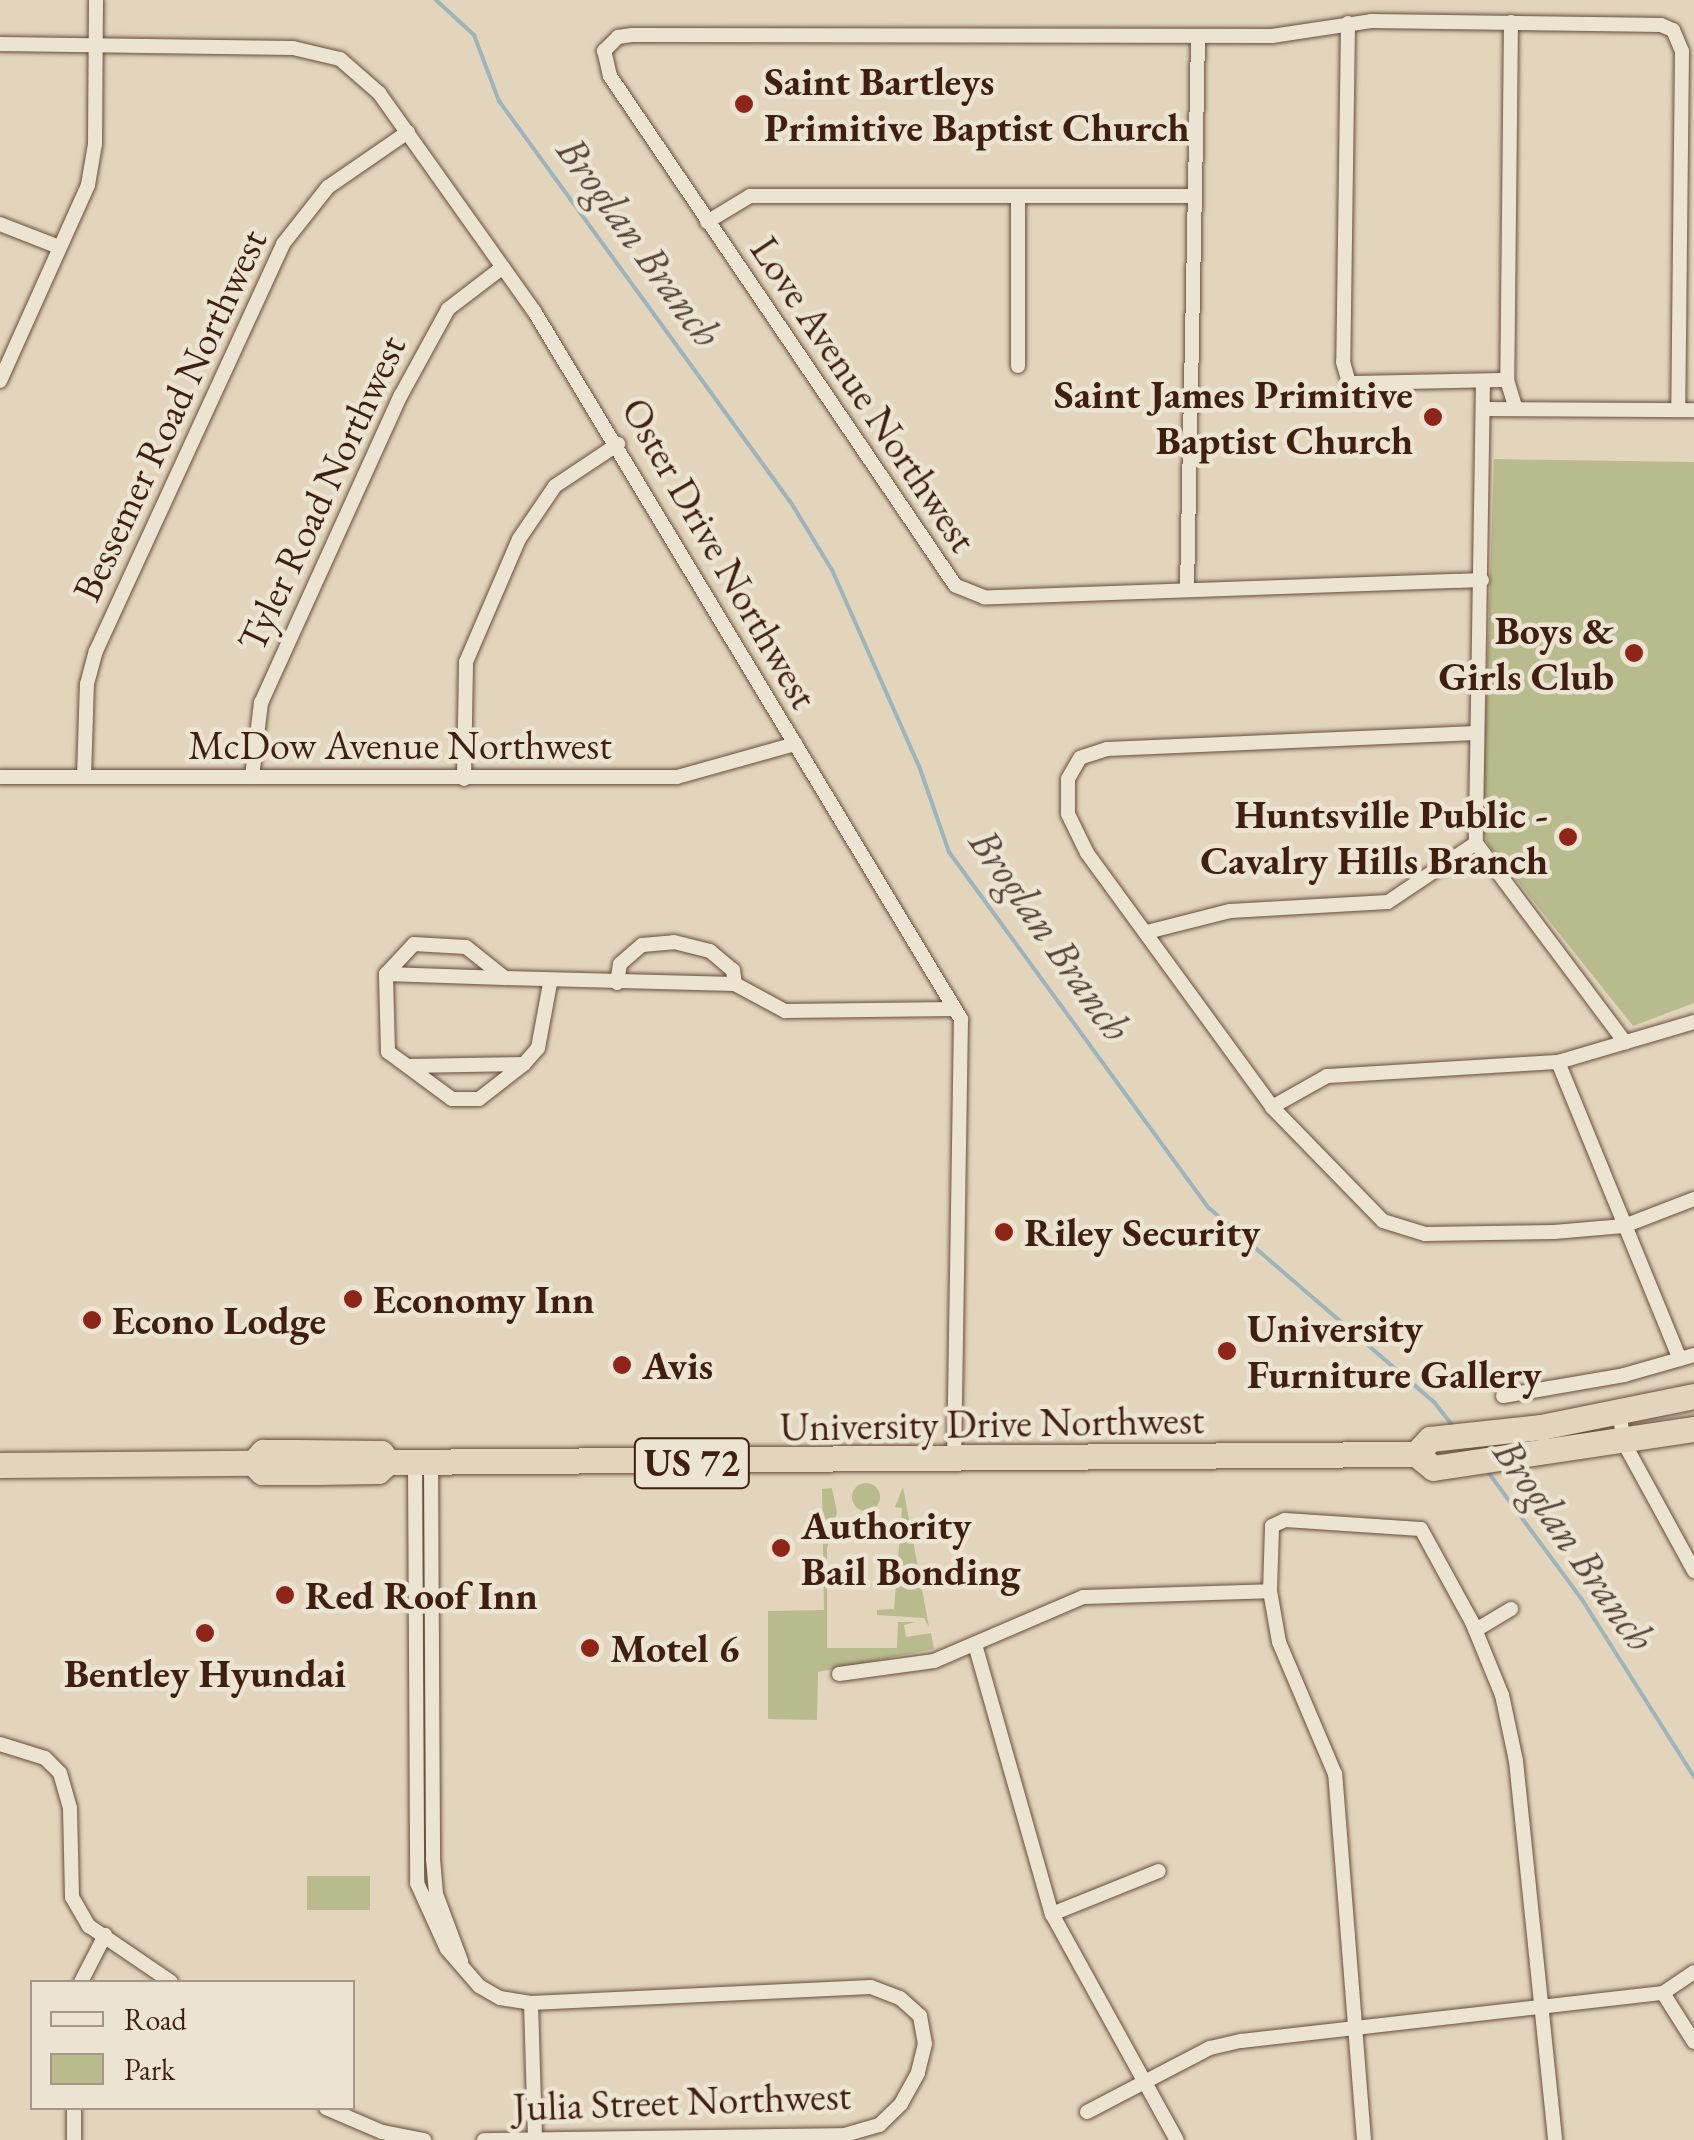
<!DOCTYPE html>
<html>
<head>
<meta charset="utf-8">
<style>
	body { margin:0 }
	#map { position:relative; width:1694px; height:2140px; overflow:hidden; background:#e2d5bc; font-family:"EB Garamond",serif }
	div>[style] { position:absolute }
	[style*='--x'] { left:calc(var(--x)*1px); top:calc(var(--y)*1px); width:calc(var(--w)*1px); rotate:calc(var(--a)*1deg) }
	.green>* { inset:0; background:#b8bc8d; transform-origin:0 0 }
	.round { border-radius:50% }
	.stream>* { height:4px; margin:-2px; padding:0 2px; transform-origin:2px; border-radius:2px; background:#9cb5bd }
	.roads { filter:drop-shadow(0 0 2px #694c3b) drop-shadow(0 0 2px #694c3b) }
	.street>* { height:14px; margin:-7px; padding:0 7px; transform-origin:7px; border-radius:7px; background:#ece4d3 }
	.highway>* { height:25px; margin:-12.5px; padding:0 12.5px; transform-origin:12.5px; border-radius:12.5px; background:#e2d5bc }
	.dots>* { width:28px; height:28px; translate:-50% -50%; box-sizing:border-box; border:5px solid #ece4d3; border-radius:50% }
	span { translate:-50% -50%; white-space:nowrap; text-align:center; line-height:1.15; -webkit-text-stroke:9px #ece4d3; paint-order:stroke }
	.shield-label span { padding:2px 8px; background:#ece4d3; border:2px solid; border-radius:8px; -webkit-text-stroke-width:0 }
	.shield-label { font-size:38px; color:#411f10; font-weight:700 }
	.poi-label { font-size:40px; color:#411f10; font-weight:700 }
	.left { translate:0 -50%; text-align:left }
	.right { translate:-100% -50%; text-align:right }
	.street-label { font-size:40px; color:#411f10 }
	.water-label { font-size:42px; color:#58443b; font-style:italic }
	.legend { position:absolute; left:30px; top:1980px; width:325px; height:130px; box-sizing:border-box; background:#ece4d3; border:2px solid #a89585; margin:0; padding:12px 18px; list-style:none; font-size:30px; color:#411f10 }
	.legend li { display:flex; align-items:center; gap:20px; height:50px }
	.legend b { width:50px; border:2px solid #a89585 }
</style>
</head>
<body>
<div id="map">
	<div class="green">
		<i style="clip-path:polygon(1494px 459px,1694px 462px,1694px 1003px,1633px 1026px,1488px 844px,1482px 828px)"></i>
		<i class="round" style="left:852px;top:1483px;width:28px;height:28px"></i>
		<i style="clip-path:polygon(903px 1487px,929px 1627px,924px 1618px,877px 1615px,877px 1610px,894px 1609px,902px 1508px,895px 1507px)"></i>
		<i style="clip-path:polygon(832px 1488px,837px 1512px,827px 1548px,827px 1648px,897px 1648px,898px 1622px,916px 1622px,904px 1625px,906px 1637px,931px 1633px,934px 1649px,818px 1672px,817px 1720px,768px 1719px,768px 1611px,824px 1610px,822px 1489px)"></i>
		<i style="left:307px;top:1876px;width:63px;height:34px"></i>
	</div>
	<div class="stream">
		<i style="--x:436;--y:0;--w:52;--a:42.6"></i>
		<i style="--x:474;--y:35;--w:71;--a:69.3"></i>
		<i style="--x:499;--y:101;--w:495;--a:54"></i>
		<i style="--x:790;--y:501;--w:81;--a:58.7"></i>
		<i style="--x:832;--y:570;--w:214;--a:66.1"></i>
		<i style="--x:919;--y:766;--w:91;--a:70.8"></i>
		<i style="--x:949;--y:852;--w:441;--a:53.9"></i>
		<i style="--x:1209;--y:1208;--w:297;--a:40.8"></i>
		<i style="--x:1434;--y:1402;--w:29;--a:52"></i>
		<i style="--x:1485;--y:1468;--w:162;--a:53.6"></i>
		<i style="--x:1581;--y:1598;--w:212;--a:57.7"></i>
	</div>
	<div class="roads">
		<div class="street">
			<i style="--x:1511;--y:22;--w:358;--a:90.6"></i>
			<i style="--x:1507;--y:380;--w:30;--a:73"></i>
			<i style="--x:1348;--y:23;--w:339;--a:90.8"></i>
			<i style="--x:1343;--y:362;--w:22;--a:74"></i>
			<i style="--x:1349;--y:383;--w:158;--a:-1.1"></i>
			<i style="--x:0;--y:44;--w:293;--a:0.8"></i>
			<i style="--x:293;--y:48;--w:48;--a:13.2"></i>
			<i style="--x:340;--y:59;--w:52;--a:41.1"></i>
			<i style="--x:379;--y:93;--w:267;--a:54.6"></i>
			<i style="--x:534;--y:311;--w:827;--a:58.91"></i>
			<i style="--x:961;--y:1019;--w:439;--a:90.9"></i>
			<i style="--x:1018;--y:196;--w:170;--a:90"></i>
			<i style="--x:707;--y:222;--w:50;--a:-31.2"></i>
			<i style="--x:750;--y:196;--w:444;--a:0"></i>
			<i style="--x:0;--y:224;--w:63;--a:21.3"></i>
			<i style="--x:0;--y:381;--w:215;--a:-65.8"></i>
			<i style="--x:88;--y:185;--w:42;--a:-80.3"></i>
			<i style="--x:95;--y:144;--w:144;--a:-89.6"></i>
			<i style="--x:1483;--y:381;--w:462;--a:90.9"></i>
			<i style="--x:1476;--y:843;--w:249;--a:53.2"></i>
			<i style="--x:1486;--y:409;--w:208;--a:0.3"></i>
			<i style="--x:1482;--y:580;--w:498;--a:178"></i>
			<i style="--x:984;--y:597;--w:31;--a:-158"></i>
			<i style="--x:955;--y:585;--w:615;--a:-124.13"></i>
			<i style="--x:610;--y:76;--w:26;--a:-103"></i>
			<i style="--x:604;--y:51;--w:20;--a:-45"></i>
			<i style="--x:618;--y:37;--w:14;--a:-8"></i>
			<i style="--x:632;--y:35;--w:640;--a:0.09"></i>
			<i style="--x:1272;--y:36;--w:100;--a:-8.6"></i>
			<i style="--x:1371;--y:21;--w:290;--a:0.8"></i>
			<i style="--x:1661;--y:25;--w:13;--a:23"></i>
			<i style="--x:1673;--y:30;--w:23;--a:67"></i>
			<i style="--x:1682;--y:51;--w:359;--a:90.6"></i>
			<i style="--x:1187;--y:590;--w:553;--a:-88.86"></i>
			<i style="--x:1476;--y:733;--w:369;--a:177.5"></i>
			<i style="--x:1107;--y:749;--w:28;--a:162"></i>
			<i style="--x:1080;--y:758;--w:24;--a:120"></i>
			<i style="--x:1068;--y:779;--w:35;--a:90"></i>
			<i style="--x:1068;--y:814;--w:43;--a:64"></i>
			<i style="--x:1087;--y:853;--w:314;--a:53.9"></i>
			<i style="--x:1272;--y:1107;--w:159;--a:45.8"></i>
			<i style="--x:1383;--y:1221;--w:44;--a:17.2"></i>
			<i style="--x:1425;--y:1234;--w:129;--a:-0.9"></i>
			<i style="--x:1554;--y:1232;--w:70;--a:-4.9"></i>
			<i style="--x:1624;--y:1226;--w:75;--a:-21.1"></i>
			<i style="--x:0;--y:777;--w:677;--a:0"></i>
			<i style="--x:677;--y:777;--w:123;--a:-15.6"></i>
			<i style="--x:84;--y:777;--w:93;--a:-88.2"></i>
			<i style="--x:87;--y:684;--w:34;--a:-75"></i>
			<i style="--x:96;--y:651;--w:448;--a:-65.3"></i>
			<i style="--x:283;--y:244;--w:73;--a:-51.7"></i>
			<i style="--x:328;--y:187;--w:97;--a:-34.5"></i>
			<i style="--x:252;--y:777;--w:75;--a:-83.1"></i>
			<i style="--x:261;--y:703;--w:338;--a:-65.6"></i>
			<i style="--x:401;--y:395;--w:98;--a:-61.3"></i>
			<i style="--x:448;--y:309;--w:69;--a:-37.4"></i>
			<i style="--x:464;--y:779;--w:117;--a:-89"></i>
			<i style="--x:466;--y:662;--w:134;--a:-66.7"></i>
			<i style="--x:519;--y:539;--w:64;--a:-55.8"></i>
			<i style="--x:555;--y:486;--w:76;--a:-33.7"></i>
			<i style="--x:1147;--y:932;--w:86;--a:-14.2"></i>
			<i style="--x:1230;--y:911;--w:158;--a:-3.3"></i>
			<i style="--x:1388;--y:902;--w:106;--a:-33.8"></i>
			<i style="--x:386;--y:974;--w:118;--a:1.9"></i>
			<i style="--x:617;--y:983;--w:19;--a:-81"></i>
			<i style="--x:620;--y:964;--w:29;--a:-41"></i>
			<i style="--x:642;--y:945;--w:32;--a:-5"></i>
			<i style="--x:674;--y:942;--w:37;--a:14"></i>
			<i style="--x:710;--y:951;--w:30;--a:40"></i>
			<i style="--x:733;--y:970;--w:14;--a:82"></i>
			<i style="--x:1558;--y:1062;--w:321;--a:67.7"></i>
			<i style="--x:524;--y:1064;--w:57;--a:142.1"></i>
			<i style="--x:479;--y:1099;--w:27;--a:180"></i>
			<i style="--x:452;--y:1099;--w:79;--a:-143.7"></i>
			<i style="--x:388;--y:1052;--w:78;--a:-91.5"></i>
			<i style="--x:386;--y:974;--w:41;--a:-47"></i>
			<i style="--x:414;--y:944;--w:52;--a:3.3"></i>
			<i style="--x:466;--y:947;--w:50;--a:38.5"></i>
			<i style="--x:505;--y:978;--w:230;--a:1.5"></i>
			<i style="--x:735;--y:984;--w:57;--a:28.4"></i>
			<i style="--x:785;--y:1011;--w:170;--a:-0.7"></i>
			<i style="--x:408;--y:1066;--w:116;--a:-1"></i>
			<i style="--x:524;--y:1064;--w:21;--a:-49"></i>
			<i style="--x:538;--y:1048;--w:66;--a:-79.5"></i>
			<i style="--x:1272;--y:1107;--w:63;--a:-29.4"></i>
			<i style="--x:1327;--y:1076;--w:231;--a:-3.5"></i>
			<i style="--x:1558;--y:1062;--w:142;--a:-16.4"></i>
			<i style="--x:1503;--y:1396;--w:123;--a:-9.8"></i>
			<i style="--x:1624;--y:1375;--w:73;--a:-15.9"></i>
			<i style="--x:1619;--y:1411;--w:32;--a:81"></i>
			<i style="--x:1624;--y:1443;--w:146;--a:61.3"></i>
			<i style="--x:415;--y:1462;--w:421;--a:89.7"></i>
			<i style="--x:417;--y:1883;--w:72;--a:65.6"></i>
			<i style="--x:447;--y:1949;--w:49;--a:49.1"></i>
			<i style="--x:479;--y:1986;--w:24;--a:30"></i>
			<i style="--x:500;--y:1998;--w:31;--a:9"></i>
			<i style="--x:531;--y:2003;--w:340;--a:-2.7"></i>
			<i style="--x:871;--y:1987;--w:31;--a:21"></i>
			<i style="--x:900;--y:1998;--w:27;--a:42"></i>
			<i style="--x:920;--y:2016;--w:28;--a:80"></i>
			<i style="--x:925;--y:2044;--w:30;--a:104"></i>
			<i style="--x:918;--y:2073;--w:35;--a:119"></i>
			<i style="--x:901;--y:2104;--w:30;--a:136"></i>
			<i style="--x:879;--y:2125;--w:35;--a:164"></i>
			<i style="--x:845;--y:2135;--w:361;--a:179.2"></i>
			<i style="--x:431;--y:1462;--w:397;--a:89.7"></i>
			<i style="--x:433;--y:1859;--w:35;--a:85"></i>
			<i style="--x:436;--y:1894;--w:72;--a:69.5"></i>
			<i style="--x:1476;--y:1630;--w:41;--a:-31"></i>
			<i style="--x:976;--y:1648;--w:277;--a:74.1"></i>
			<i style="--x:1052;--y:1914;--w:258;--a:61.1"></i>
			<i style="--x:839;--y:1674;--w:96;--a:-7.8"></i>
			<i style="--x:934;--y:1661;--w:162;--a:-23.2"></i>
			<i style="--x:1083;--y:1597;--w:187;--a:-1.8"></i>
			<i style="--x:0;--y:1744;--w:47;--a:17.3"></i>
			<i style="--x:45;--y:1758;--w:21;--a:45"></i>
			<i style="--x:60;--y:1773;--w:36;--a:74"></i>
			<i style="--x:70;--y:1808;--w:89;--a:88.7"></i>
			<i style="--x:72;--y:1897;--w:34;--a:60"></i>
			<i style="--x:89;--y:1926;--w:99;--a:34.3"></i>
			<i style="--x:1052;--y:1914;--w:115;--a:-21.9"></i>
			<i style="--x:81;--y:1982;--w:53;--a:-62.9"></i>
			<i style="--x:1663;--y:1993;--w:58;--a:57.7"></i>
			<i style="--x:531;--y:2003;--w:135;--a:88.3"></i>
			<i style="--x:74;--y:2108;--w:32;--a:90"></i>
			<i style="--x:326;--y:2108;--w:61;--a:23.2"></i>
			<i style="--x:382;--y:2132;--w:43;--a:10.8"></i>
			<i style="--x:1087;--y:2112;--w:139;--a:-27.5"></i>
			<i style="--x:1210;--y:2048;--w:32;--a:-13"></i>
			<i style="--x:1241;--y:2041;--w:425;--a:-6.5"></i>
			<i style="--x:1663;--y:1993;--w:37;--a:-34"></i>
			<i style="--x:1364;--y:2140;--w:367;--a:-94.5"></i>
			<i style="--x:1335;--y:1774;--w:143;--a:-113"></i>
			<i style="--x:1279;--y:1642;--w:52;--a:-100"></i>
			<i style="--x:1270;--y:1591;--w:65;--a:-88.2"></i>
			<i style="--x:1272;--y:1526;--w:14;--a:-25"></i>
			<i style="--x:1285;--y:1520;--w:136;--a:3.8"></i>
			<i style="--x:1421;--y:1529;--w:106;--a:61.3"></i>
			<i style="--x:1472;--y:1622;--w:79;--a:67.7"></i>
			<i style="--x:1502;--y:1695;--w:67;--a:78"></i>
			<i style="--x:1516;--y:1761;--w:381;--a:84.1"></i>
		</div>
		<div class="highway">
			<i style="--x:1416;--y:1454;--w:21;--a:-47"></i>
			<i style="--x:1430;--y:1439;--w:112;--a:-6.2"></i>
			<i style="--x:1541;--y:1427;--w:156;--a:-11.5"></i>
			<i style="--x:253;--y:1463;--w:15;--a:-48"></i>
			<i style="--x:263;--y:1452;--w:33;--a:0"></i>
			<i style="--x:296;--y:1452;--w:85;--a:0.7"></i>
			<i style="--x:381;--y:1453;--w:11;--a:52"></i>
			<i style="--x:0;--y:1465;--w:253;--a:-0.5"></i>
			<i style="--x:253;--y:1463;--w:13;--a:45"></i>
			<i style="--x:262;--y:1472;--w:53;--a:0"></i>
			<i style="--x:315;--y:1472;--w:63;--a:-0.9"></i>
			<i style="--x:378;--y:1471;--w:13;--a:-42"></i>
			<i style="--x:388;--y:1462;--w:1028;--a:-0.45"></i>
			<i style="--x:1416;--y:1454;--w:22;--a:39"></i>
			<i style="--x:1433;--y:1468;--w:264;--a:-8.5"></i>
		</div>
	</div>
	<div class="dots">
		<i style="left:744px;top:104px;background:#8f2418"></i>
		<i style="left:1433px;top:417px;background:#8f2418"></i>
		<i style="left:1634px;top:653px;background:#8f2418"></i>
		<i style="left:1568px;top:837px;background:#8f2418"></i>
		<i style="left:1004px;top:1232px;background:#8f2418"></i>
		<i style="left:353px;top:1299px;background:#8f2418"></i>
		<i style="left:92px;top:1320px;background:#8f2418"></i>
		<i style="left:1227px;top:1351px;background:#8f2418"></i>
		<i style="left:622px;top:1365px;background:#8f2418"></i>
		<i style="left:781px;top:1548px;background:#8f2418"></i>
		<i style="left:285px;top:1595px;background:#8f2418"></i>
		<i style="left:205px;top:1633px;background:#8f2418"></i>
		<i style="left:590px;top:1648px;background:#8f2418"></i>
	</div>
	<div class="shield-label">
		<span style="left:692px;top:1463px">US 72</span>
	</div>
	<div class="poi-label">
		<span class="left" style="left:764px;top:104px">Saint Bartleys<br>Primitive Baptist Church</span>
		<span class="right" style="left:1413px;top:417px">Saint James Primitive<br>Baptist Church</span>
		<span class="right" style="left:1614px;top:653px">Boys &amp;<br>Girls Club</span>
		<span class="right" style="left:1548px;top:837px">Huntsville Public -<br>Cavalry Hills Branch</span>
		<span class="left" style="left:1024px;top:1232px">Riley Security</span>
		<span class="left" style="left:373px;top:1299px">Economy Inn</span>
		<span class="left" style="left:112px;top:1320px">Econo Lodge</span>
		<span class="left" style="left:1247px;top:1351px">University<br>Furniture Gallery</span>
		<span class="left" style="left:642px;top:1365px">Avis</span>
		<span class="left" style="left:801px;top:1548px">Authority<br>Bail Bonding</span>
		<span class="left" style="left:305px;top:1595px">Red Roof Inn</span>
		<span class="left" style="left:610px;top:1648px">Motel 6</span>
		<span style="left:205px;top:1673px">Bentley Hyundai</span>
	</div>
	<div class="street-label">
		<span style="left:864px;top:394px;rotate:56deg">Love Avenue Northwest</span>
		<span style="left:169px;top:415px;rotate:-65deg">Bessemer Road Northwest</span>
		<span style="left:321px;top:493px;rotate:-65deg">Tyler Road Northwest</span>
		<span style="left:720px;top:553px;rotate:60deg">Oster Drive Northwest</span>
		<span style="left:400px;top:745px">McDow Avenue Northwest</span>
		<span style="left:992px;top:1423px;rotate:-1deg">University Drive Northwest</span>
		<span style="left:682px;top:2101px;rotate:-2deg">Julia Street Northwest</span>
	</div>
	<div class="water-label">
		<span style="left:639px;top:242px;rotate:54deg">Broglan Branch</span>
		<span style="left:1050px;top:935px;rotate:55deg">Broglan Branch</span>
		<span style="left:1574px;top:1545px;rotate:55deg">Broglan Branch</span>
	</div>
	<ul class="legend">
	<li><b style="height:12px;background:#ece4d3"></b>Road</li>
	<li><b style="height:28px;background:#b8bc8d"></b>Park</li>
	</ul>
</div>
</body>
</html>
